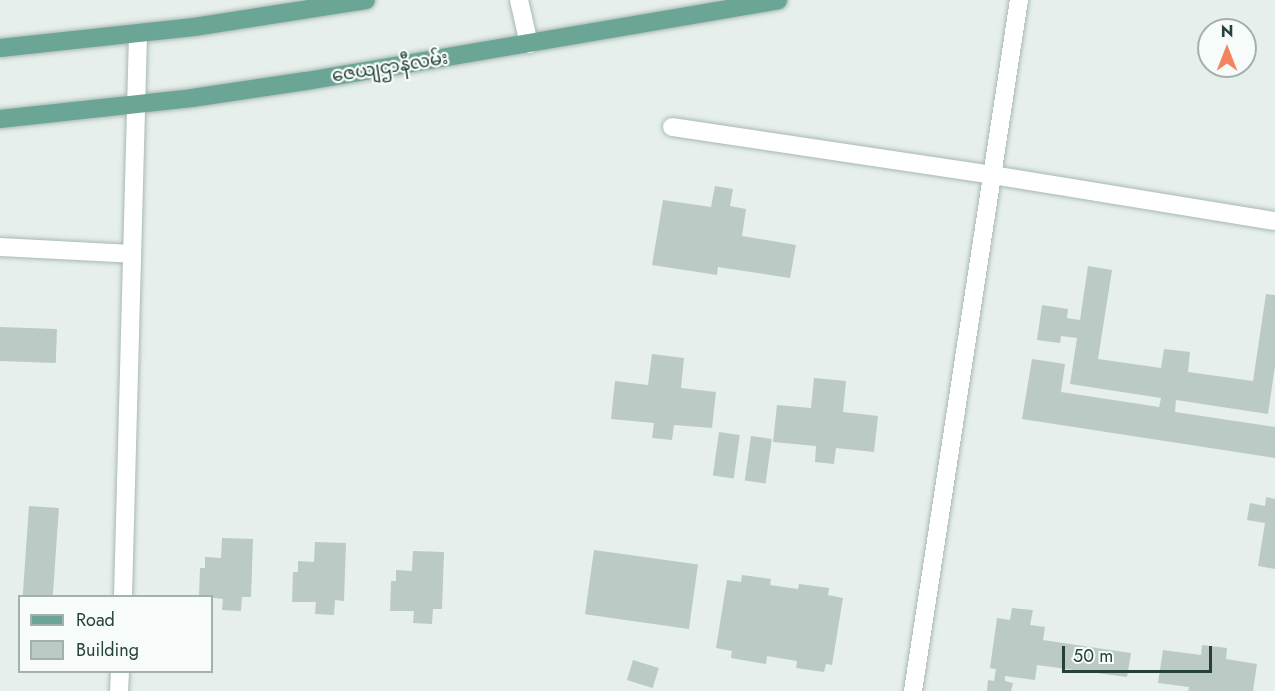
<!DOCTYPE html>
<html>
<head>
<meta charset="utf-8">
<style>
	body { margin:0 }
	#map { position:relative; width:1275px; height:691px; overflow:hidden; background:#e6efeb; font-family:Jost,"Noto Sans Myanmar",sans-serif }
	div>[style] { position:absolute }
	[style*='--x'] { left:calc(var(--x)*1px); top:calc(var(--y)*1px); width:calc(var(--w)*1px); rotate:calc(var(--a)*1deg) }
	.building>* { inset:0; background:#bbcac4; transform-origin:0 0 }
	.roads { filter:drop-shadow(0 0 2px #a8b8b2) drop-shadow(0 0 2px #a8b8b2) }
	.street>* { height:18px; margin:-9px; padding:0 9px; transform-origin:9px; border-radius:9px; background:#fff }
	.secondary>* { height:18px; margin:-9px; padding:0 9px; transform-origin:9px; border-radius:9px; background:#fff }
	.primary>* { height:18px; margin:-9px; padding:0 9px; transform-origin:9px; border-radius:9px; background:#6aa596 }
	span { translate:-50% -50%; white-space:nowrap; text-align:center; line-height:1.15; -webkit-text-stroke:4.5px #f7fbf9; paint-order:stroke }
	.street-label { font-size:18px; color:#24423a }
	.legend { position:absolute; left:18px; top:595px; width:195px; height:78px; box-sizing:border-box; background:#f7fbf9; border:2px solid #a3b1ad; margin:0; padding:8px 10px; list-style:none; font-size:18px; color:#24423a }
	.legend li { display:flex; align-items:center; gap:12px; height:30px }
	.legend b { width:30px; border:2px solid #a3b1ad }
	.north { position:absolute; left:1197px; top:18px; width:60px; height:60px; box-sizing:border-box; background:#f7fbf9; border:2px solid #a3b1ad; border-radius:50%; rotate:0deg; font-size:16px; font-weight:700; line-height:24px; text-align:center; color:#24423a }
	.north::after { content:''; display:block; margin:auto; width:21px; height:27px; background:#f4845f; clip-path:polygon(50% 0,100% 100%,50% 72%,0 100%) }
	.scale { position:absolute; left:1062px; top:646px; width:150px; height:27px; box-sizing:border-box; border:3px solid #24423a; border-top:0; padding-left:8px; font-size:18px; line-height:21px; white-space:nowrap; color:#24423a; -webkit-text-stroke:4px #f7fbf9; paint-order:stroke }
</style>
</head>
<body>
<div id="map">
	<div class="building">
		<i style="clip-path:polygon(715px 186px,733px 189px,730px 206px,746px 209px,742px 236px,796px 245px,790px 278px,718px 267px,717px 275px,652px 265px,663px 200px,711px 207px)"></i>
		<i style="clip-path:polygon(1088px 266px,1112px 270px,1098px 359px,1161px 368px,1164px 349px,1190px 352px,1188px 372px,1253px 381px,1266px 294px,1275px 295px,1275px 366px,1268px 414px,1176px 400px,1175px 412px,1275px 427px,1275px 458px,1022px 419px,1032px 359px,1065px 364px,1061px 392px,1159px 407px,1161px 398px,1070px 384px,1077px 338px,1061px 336px,1060px 343px,1037px 340px,1042px 305px,1068px 309px,1067px 318px,1080px 320px)"></i>
		<i style="left:0;top:327px;width:57px;height:34px;rotate:2deg"></i>
		<i style="clip-path:polygon(652px 354px,684px 358px,681px 388px,716px 392px,712px 428px,674px 425px,672px 440px,652px 438px,654px 423px,611px 419px,615px 381px,648px 385px)"></i>
		<i style="clip-path:polygon(814px 378px,846px 381px,843px 412px,878px 416px,874px 452px,836px 448px,834px 464px,815px 462px,816px 446px,773px 442px,777px 405px,811px 408px)"></i>
		<i style="left:719px;top:432px;width:21px;height:44px;rotate:8deg"></i>
		<i style="left:751px;top:436px;width:21px;height:45px;rotate:8deg"></i>
		<i style="clip-path:polygon(1266px 497px,1275px 499px,1275px 569px,1258px 566px,1265px 523px,1247px 520px,1250px 503px,1265px 506px)"></i>
		<i style="left:29px;top:506px;width:30px;height:90px;rotate:4deg"></i>
		<i style="clip-path:polygon(222px 538px,253px 539px,251px 597px,242px 597px,241px 611px,222px 610px,223px 599px,199px 596px,200px 568px,205px 568px,205px 557px,221px 558px)"></i>
		<i style="clip-path:polygon(315px 542px,346px 543px,344px 601px,335px 600px,334px 615px,315px 614px,316px 602px,292px 602px,293px 572px,298px 572px,298px 561px,314px 562px)"></i>
		<i style="left:594px;top:550px;width:105px;height:65px;rotate:8deg"></i>
		<i style="clip-path:polygon(413px 551px,444px 552px,442px 609px,433px 609px,432px 624px,413px 623px,414px 611px,390px 611px,391px 581px,396px 581px,396px 570px,412px 571px)"></i>
		<i style="clip-path:polygon(742px 575px,771px 579px,770px 585px,798px 589px,799px 584px,829px 588px,828px 595px,843px 598px,832px 665px,826px 664px,824px 672px,796px 668px,797px 661px,767px 656px,766px 664px,731px 658px,732px 651px,716px 648px,727px 580px,741px 582px)"></i>
		<i style="clip-path:polygon(1012px 608px,1033px 610px,1030px 625px,1045px 627px,1043px 640px,1131px 653px,1127px 677px,1037px 665px,1035px 680px,1005px 676px,1005px 681px,1013px 683px,1011px 691px,987px 691px,988px 680px,994px 681px,996px 669px,990px 668px,997px 618px,1010px 620px)"></i>
		<i style="clip-path:polygon(1202px 645px,1227px 648px,1226px 659px,1257px 664px,1253px 691px,1188px 691px,1189px 687px,1158px 683px,1163px 650px,1201px 655px)"></i>
		<i style="left:633px;top:660px;width:27px;height:21px;rotate:17deg"></i>
	</div>
	<div class="roads">
		<div class="street">
			<i style="--x:672;--y:127;--w:325;--a:8.5"></i>
			<i style="--x:993;--y:175;--w:286;--a:9.3"></i>
			<i style="--x:0;--y:247;--w:132;--a:3"></i>
			<i style="--x:123;--y:596;--w:563;--a:-88.47"></i>
			<i style="--x:119;--y:691;--w:19;--a:-87"></i>
			<i style="--x:913;--y:691;--w:699;--a:-81.28"></i>
		</div>
		<div class="secondary">
			<i style="--x:519;--y:0;--w:45;--a:77.2"></i>
		</div>
		<div class="primary">
			<i style="--x:0;--y:48;--w:195;--a:-6.2"></i>
			<i style="--x:194;--y:27;--w:174;--a:-8.9"></i>
			<i style="--x:0;--y:119;--w:193;--a:-6.2"></i>
			<i style="--x:192;--y:98;--w:115;--a:-8.5"></i>
			<i style="--x:306;--y:81;--w:479;--a:-9.7"></i>
		</div>
	</div>
	<div class="street-label">
		<span style="left:390px;top:67px;rotate:-9deg">ဇေယျဌာနီလမ်း</span>
	</div>
	<ul class="legend">
	<li><b style="height:8px;background:#6aa596"></b>Road</li>
	<li><b style="height:16px;background:#bbcac4"></b>Building</li>
	</ul>
	<div class="north">N</div>
	<div class="scale">50 m</div>
</div>
</body>
</html>
